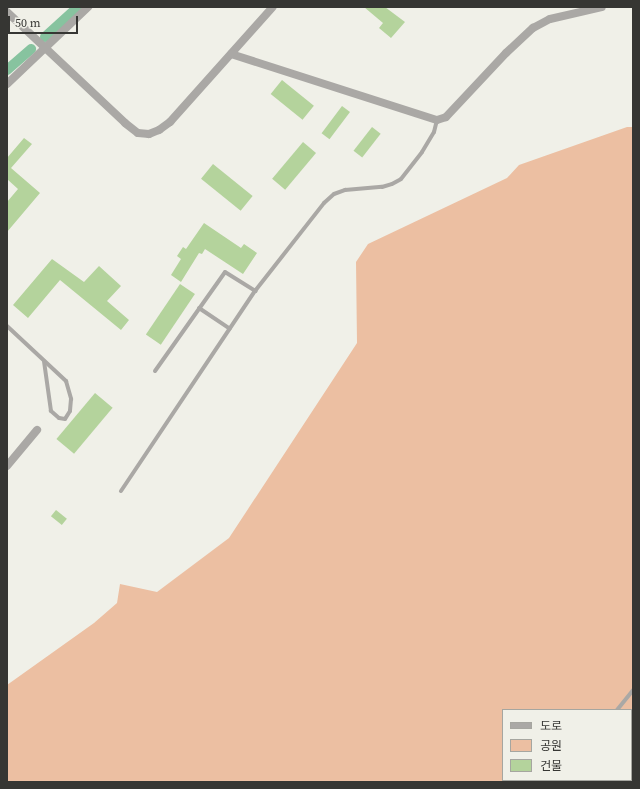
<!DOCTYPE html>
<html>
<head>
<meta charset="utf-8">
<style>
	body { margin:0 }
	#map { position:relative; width:640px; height:789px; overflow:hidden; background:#f0f0e8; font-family:"Source Serif 4","Noto Sans KR",serif }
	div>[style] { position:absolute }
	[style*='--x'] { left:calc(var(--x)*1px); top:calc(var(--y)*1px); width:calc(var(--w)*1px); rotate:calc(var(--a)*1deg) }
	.green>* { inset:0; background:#ecbfa2 }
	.canal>* { height:10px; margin:-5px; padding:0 5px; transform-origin:5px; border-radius:5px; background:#87c39f }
	.building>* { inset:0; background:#b4d39c; transform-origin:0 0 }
	.lane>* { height:4px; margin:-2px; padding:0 2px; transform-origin:2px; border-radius:2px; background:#aaa8a5 }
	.street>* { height:8px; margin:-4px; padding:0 4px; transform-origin:4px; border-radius:4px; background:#aaa8a5 }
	span { translate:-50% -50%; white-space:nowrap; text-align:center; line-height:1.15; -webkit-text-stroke:4px #f0f0e8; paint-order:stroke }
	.frame { position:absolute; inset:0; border:8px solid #363633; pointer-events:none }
	.legend { position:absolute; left:502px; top:709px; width:130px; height:72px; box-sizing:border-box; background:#f0f0e8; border:1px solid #a6a6a0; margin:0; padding:5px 7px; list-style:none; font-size:12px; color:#363633 }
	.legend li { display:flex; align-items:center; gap:8px; height:20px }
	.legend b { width:20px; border:1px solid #a6a6a0 }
	.scale { position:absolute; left:8px; top:16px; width:70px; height:18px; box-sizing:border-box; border:2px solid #363633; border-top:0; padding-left:5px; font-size:12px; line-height:14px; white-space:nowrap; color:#363633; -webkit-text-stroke:3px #f0f0e8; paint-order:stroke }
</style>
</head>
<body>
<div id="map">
	<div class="green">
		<i style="clip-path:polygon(627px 127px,633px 127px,633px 728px,631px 731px,631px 710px,503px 710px,503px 780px,594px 780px,592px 782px,7px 782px,7px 685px,94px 623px,117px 603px,120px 584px,157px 592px,229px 538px,357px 343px,356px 262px,368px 244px,507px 178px,519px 165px)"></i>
	</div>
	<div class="canal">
		<i style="--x:45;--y:37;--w:45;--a:-42.3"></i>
		<i style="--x:7;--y:70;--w:32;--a:-41"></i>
	</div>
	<div class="building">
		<i style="clip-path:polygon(364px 7px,385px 7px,405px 22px,391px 38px,379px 28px,383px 23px)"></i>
		<i style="left:282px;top:80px;width:41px;height:18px;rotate:39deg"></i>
		<i style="left:342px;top:106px;width:10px;height:34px;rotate:37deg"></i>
		<i style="left:372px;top:127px;width:11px;height:30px;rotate:38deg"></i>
		<i style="clip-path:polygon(24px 138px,32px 144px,11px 168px,40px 193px,7px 232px,7px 202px,18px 189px,7px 179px,7px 158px)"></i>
		<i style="left:303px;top:142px;width:17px;height:48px;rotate:40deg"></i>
		<i style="left:213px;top:164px;width:51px;height:19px;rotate:39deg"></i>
		<i style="clip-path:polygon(204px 223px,241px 248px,244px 244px,257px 253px,243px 274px,205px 249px,202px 254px,199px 253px,181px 282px,171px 275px,181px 259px,177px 256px,183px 247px,186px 249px)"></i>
		<i style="clip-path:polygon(52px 259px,84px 282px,99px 266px,121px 286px,107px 301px,129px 320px,121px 330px,60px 280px,28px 318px,13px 305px)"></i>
		<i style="left:180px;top:284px;width:18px;height:61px;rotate:34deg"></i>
		<i style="left:95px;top:393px;width:23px;height:60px;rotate:40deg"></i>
		<i style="left:56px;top:510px;width:14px;height:8px;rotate:39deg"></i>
	</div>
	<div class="lane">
		<i style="--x:199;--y:308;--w:37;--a:34"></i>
		<i style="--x:7;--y:326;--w:81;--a:43"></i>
		<i style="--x:66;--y:381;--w:19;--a:74"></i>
		<i style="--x:71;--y:399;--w:12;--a:95"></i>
		<i style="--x:70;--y:411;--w:9;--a:122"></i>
		<i style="--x:65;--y:419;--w:6;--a:-171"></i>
		<i style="--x:59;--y:418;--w:11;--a:-139"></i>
		<i style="--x:51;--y:411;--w:50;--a:-98"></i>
		<i style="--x:155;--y:371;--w:121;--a:-54.7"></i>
		<i style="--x:225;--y:272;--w:36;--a:32"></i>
		<i style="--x:121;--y:491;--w:241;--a:-56.2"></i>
		<i style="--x:255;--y:291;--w:112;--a:-51.9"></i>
		<i style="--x:324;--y:203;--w:13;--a:-42"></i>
		<i style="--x:334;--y:194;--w:12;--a:-20"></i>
		<i style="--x:345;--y:190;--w:37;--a:-5"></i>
		<i style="--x:382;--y:187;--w:10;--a:-17"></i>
		<i style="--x:392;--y:184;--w:10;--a:-29"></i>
		<i style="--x:401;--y:179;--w:34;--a:-52"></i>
		<i style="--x:422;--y:152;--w:23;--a:-59"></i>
		<i style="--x:434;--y:132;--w:12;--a:-76"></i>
		<i style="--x:617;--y:710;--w:26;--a:-51"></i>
		<i style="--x:569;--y:782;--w:2;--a:-63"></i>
	</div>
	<div class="street">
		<i style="--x:7;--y:12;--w:162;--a:43.2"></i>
		<i style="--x:125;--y:123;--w:16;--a:38"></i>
		<i style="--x:138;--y:133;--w:11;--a:5"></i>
		<i style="--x:149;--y:134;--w:11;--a:-22"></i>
		<i style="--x:159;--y:130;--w:14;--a:-36"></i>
		<i style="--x:170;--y:122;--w:154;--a:-48.2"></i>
		<i style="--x:231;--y:54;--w:216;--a:17.8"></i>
		<i style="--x:437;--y:120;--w:9;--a:-18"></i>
		<i style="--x:446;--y:117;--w:88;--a:-46.8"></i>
		<i style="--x:506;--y:53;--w:37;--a:-43"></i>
		<i style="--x:533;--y:28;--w:19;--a:-28"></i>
		<i style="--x:550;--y:19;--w:53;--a:-13"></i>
		<i style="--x:7;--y:84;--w:112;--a:-43.5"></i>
		<i style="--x:7;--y:466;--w:47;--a:-50.2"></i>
	</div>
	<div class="frame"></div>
	<ul class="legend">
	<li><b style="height:5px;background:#aaa8a5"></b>도로</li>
	<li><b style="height:11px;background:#ecbfa2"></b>공원</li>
	<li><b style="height:11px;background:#b4d39c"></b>건물</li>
	</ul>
	<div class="scale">50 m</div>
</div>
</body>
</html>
